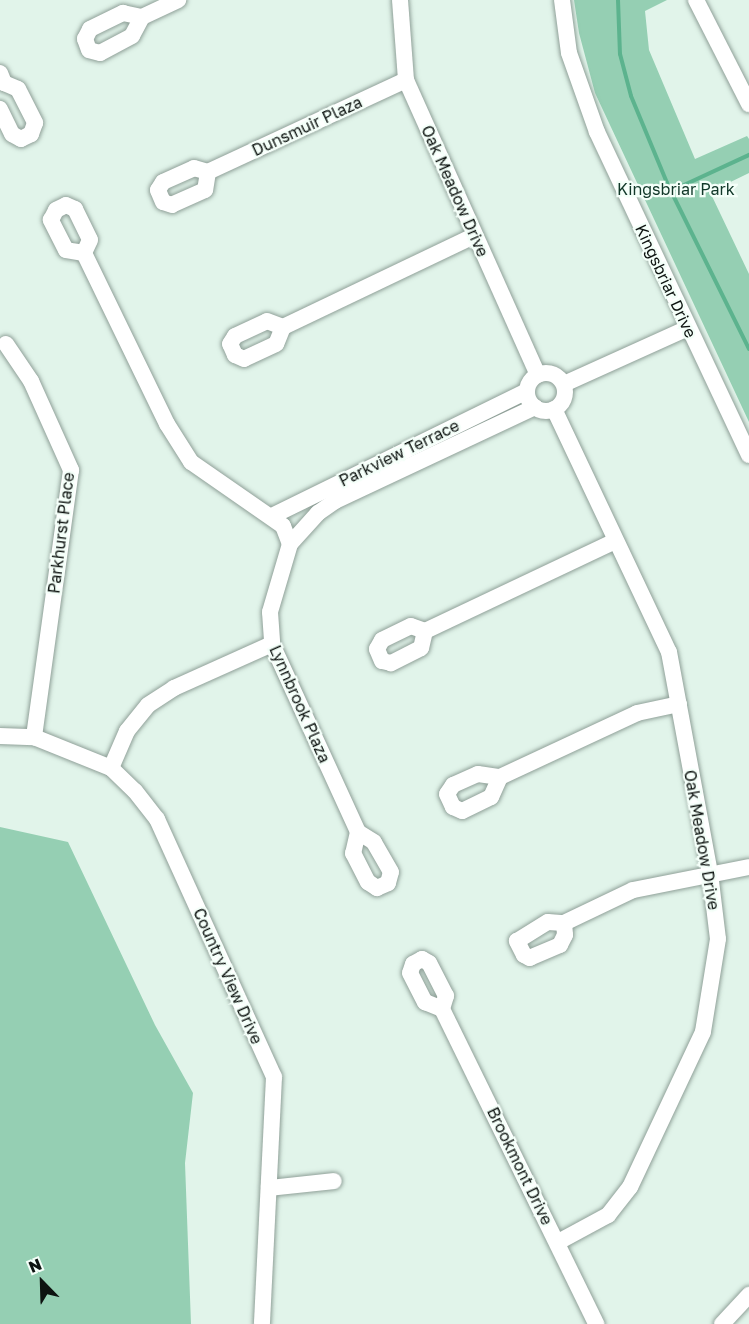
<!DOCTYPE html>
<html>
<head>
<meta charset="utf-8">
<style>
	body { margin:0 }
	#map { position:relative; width:749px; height:1324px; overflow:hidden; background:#e1f4ea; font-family:"Golos Text",sans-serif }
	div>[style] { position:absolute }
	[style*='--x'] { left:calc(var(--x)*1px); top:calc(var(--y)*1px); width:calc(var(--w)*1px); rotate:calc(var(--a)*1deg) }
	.green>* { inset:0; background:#95cfb3 }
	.stream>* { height:4px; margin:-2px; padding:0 2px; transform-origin:2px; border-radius:2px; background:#5cb38e }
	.roads { filter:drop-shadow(0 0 2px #8fa098) drop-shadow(0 0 2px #8fa098) }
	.minor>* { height:16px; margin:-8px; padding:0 8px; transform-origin:8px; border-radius:8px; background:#fff }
	.minor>.ring { margin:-8px; padding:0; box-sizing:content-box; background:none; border:16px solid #fff; border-radius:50% }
	span { translate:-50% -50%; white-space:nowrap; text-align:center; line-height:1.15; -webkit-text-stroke:4.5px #f4fff9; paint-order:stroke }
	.street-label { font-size:16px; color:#0d1310 }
	.park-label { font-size:16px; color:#113829 }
	.north { position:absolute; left:12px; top:1252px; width:60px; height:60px; -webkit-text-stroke:4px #f4fff9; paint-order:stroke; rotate:337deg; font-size:16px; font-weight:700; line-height:24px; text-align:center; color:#0d1310 }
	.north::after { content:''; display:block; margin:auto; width:21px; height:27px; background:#0d1310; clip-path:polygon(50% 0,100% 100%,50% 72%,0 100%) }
</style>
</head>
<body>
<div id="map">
	<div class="green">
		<i style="clip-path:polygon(574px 0,667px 0,645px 11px,649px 50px,695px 159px,747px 136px,749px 139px,749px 173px,710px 192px,749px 274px,749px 422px,595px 93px,579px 33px)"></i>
		<i style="clip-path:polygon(0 827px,68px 842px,155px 1025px,193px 1093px,185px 1163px,191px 1324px,0 1324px)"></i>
	</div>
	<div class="stream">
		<i style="--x:618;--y:0;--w:54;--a:87.9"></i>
		<i style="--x:620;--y:54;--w:43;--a:75.3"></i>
		<i style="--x:631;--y:96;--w:94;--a:67.5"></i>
		<i style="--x:667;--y:183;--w:185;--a:63.7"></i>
		<i style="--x:671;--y:191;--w:86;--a:-24.8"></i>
	</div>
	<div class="roads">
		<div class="minor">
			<i style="--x:400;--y:0;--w:80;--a:85.7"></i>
			<i style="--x:406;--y:80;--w:323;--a:65.9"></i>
			<i style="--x:562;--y:0;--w:53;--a:82.5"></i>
			<i style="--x:569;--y:53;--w:84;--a:70.5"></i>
			<i style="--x:597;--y:132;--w:357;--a:64.8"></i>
			<i style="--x:696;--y:0;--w:117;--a:63"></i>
			<i style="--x:142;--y:17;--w:21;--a:118"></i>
			<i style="--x:132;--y:36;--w:36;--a:152"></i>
			<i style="--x:100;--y:53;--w:11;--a:-165"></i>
			<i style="--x:89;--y:50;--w:12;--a:-110"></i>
			<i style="--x:85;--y:39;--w:11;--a:-63"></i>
			<i style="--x:90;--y:29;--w:37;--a:-26"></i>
			<i style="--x:123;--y:13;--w:19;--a:12"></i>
			<i style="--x:142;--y:17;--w:40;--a:-25"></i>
			<i style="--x:0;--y:73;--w:11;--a:68"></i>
			<i style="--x:4;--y:83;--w:15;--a:23"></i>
			<i style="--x:18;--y:89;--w:38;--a:63"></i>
			<i style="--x:35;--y:123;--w:12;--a:110"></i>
			<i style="--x:31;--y:134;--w:11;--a:153"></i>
			<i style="--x:21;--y:139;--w:10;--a:-151"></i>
			<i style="--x:12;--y:134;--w:28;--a:-116"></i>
			<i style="--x:208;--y:172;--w:18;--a:99"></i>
			<i style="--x:205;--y:190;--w:36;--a:156"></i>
			<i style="--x:172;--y:205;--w:9;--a:-162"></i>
			<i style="--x:163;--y:202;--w:13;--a:-113"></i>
			<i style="--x:158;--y:190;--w:9;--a:-58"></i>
			<i style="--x:163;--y:182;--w:34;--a:-24"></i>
			<i style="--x:194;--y:168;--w:15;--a:16"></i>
			<i style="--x:208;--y:172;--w:218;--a:-24.9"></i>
			<i style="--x:84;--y:253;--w:18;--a:-171"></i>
			<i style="--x:66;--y:250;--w:34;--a:-117"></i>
			<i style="--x:51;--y:220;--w:11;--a:-63"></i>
			<i style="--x:56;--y:210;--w:11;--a:-27"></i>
			<i style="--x:66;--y:205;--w:10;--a:24"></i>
			<i style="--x:75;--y:209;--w:34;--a:64"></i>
			<i style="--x:90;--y:240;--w:14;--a:115"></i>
			<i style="--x:84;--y:253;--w:190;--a:64.1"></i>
			<i style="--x:167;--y:424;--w:45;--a:57.7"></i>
			<i style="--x:191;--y:462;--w:112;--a:34.8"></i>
			<i style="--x:283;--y:526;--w:19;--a:69"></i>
			<i style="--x:290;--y:544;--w:71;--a:106.4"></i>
			<i style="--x:270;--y:612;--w:32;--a:86"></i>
			<i style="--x:272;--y:644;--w:207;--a:65.4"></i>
			<i style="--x:358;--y:832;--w:22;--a:103"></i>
			<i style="--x:353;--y:853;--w:33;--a:63"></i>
			<i style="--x:368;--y:882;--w:11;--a:34"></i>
			<i style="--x:377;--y:888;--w:12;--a:-24"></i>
			<i style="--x:388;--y:883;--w:11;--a:-75"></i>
			<i style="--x:391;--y:872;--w:34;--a:-120"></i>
			<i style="--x:374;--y:842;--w:19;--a:-148"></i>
			<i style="--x:283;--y:327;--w:18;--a:112"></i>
			<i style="--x:276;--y:344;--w:35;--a:155"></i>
			<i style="--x:244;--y:359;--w:10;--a:-156"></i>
			<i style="--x:235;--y:355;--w:12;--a:-114"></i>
			<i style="--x:230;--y:344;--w:9;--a:-58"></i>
			<i style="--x:235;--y:336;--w:35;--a:-25"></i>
			<i style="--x:267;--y:321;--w:17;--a:21"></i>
			<i style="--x:283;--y:327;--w:212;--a:-25.5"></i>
			<i style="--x:6;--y:344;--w:45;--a:56"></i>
			<i style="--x:31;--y:381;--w:98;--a:65.8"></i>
			<i style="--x:71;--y:470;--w:270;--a:97.9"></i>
			<i class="ring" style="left:527px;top:373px;width:22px;height:22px"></i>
			<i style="--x:564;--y:384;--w:136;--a:-24.3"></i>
			<i style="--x:554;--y:409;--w:269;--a:64.7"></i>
			<i style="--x:669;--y:652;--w:225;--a:79.5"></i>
			<i style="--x:710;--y:873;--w:66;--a:83.1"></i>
			<i style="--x:718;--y:939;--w:94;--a:99.2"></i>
			<i style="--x:703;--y:1032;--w:171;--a:115.2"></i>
			<i style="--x:630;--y:1187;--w:36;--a:128"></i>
			<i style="--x:608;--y:1215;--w:57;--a:151.6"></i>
			<i style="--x:272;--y:516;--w:284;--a:-26.1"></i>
			<i style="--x:290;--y:544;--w:42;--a:-47.9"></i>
			<i style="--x:318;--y:513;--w:21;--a:-35"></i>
			<i style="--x:335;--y:501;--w:221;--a:-25.2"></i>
			<i style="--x:425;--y:631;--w:17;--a:103"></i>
			<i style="--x:421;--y:648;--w:34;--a:153"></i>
			<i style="--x:391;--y:663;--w:9;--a:-167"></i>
			<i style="--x:382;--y:661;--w:13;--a:-113"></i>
			<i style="--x:377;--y:649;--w:10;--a:-61"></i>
			<i style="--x:382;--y:640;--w:32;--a:-26"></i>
			<i style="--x:411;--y:626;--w:15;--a:20"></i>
			<i style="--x:425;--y:631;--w:210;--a:-25.3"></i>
			<i style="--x:0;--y:736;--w:34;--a:2"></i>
			<i style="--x:34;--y:737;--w:83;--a:21.9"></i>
			<i style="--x:111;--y:768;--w:33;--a:44"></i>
			<i style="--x:135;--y:791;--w:36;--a:52"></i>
			<i style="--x:157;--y:819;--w:283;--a:65.6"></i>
			<i style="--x:274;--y:1077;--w:247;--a:92.8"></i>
			<i style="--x:111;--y:768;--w:40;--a:-66.6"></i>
			<i style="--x:127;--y:731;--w:33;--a:-51"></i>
			<i style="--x:148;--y:705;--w:31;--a:-33"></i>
			<i style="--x:174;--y:688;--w:107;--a:-24.2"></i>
			<i style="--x:500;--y:777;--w:22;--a:114"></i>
			<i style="--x:491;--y:797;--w:32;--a:154"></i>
			<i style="--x:462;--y:811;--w:10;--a:-156"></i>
			<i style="--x:453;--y:807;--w:14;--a:-115"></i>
			<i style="--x:447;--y:794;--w:11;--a:-56"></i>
			<i style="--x:453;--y:785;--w:27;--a:-24"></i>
			<i style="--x:478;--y:774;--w:22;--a:8"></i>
			<i style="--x:500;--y:777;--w:151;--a:-25"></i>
			<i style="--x:637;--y:713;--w:43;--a:-12.1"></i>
			<i style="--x:564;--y:923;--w:12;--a:85"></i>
			<i style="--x:565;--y:935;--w:11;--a:117"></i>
			<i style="--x:560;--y:945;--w:33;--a:157"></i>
			<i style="--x:530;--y:958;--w:7;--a:-153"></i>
			<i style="--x:524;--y:955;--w:16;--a:-117"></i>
			<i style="--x:517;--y:941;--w:36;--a:-32"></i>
			<i style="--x:548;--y:922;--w:16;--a:4"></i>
			<i style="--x:564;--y:923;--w:76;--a:-25.6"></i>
			<i style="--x:633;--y:890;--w:118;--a:-11.2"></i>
			<i style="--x:442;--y:1009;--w:14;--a:-73"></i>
			<i style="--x:446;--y:996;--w:37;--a:-117"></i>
			<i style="--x:429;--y:963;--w:8;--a:-150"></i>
			<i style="--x:422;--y:959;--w:10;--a:151"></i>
			<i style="--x:413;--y:964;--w:9;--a:108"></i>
			<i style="--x:410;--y:973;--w:33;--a:63"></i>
			<i style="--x:425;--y:1002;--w:18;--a:22"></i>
			<i style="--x:442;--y:1009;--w:351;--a:63.9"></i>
			<i style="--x:269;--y:1188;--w:65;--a:-6.1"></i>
			<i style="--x:722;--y:1324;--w:40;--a:-47"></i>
		</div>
	</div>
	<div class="street-label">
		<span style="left:307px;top:126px;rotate:-25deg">Dunsmuir Plaza</span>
		<span style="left:455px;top:191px;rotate:66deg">Oak Meadow Drive</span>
		<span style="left:666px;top:281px;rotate:65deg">Kingsbriar Drive</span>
		<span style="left:399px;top:453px;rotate:-26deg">Parkview Terrace</span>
		<span style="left:61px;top:533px;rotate:-83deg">Parkhurst Place</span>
		<span style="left:300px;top:704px;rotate:66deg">Lynnbrook Plaza</span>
		<span style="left:702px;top:840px;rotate:80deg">Oak Meadow Drive</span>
		<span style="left:228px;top:976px;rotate:66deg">Country View Drive</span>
		<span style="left:520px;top:1166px;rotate:64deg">Brookmont Drive</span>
	</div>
	<div class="park-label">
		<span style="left:676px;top:189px">Kingsbriar Park</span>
	</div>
	<div class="north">N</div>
</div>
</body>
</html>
